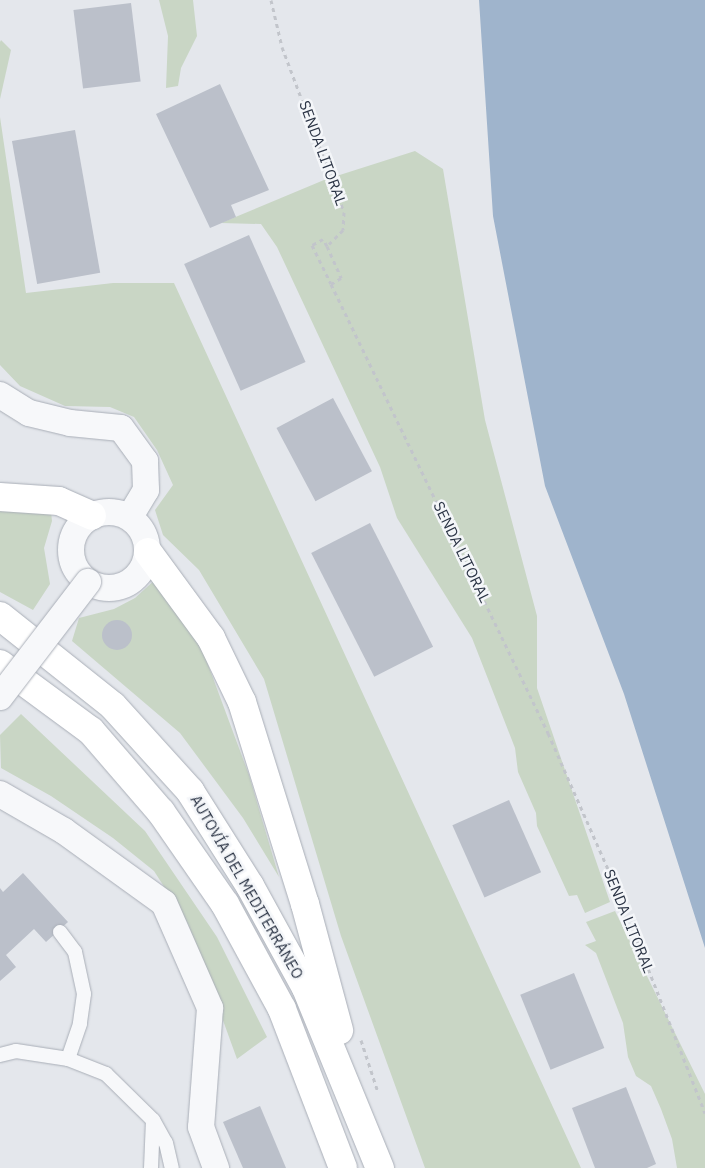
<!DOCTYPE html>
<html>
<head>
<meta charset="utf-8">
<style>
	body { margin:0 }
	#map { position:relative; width:705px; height:1168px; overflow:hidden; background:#e4e7ec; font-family:"IBM Plex Sans",sans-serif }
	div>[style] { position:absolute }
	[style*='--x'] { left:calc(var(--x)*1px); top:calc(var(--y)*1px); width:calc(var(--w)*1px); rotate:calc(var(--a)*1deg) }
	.green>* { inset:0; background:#c9d6c5 }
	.water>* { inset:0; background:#9fb4cc }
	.building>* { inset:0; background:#bbc0ca; transform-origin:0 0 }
	.round { border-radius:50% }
	.path>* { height:3px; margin-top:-1.5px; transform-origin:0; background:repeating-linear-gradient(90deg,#c2c5cb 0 4px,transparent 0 8px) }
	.roads { filter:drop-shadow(0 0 1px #a9aeb7) drop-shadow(0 0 1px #a9aeb7) }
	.lane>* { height:14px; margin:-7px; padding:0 7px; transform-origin:7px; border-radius:7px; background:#f7f8fa }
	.street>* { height:26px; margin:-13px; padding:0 13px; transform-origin:13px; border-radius:13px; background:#f7f8fa }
	.street>.ring { margin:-13px; padding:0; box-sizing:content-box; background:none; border:26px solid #f7f8fa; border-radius:50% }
	.highway>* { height:28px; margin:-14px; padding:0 14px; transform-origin:14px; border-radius:14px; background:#fff }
	.bridges { filter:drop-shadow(0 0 1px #a9aeb7) drop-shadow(0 0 1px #a9aeb7) }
	.street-bridge>* { height:26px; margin:-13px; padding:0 13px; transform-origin:13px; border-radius:13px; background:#f7f8fa }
	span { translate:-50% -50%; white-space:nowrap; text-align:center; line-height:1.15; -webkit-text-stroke:5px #f4f6f9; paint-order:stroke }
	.street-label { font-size:15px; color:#2b3445 }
</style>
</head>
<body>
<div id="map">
	<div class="green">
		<i style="clip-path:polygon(159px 0,193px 0,197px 36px,181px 68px,178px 86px,166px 88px,168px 36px)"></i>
		<i style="clip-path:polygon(1px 40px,11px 50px,0 99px,0 42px)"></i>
		<i style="clip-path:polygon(0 117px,26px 293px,113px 283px,174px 283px,581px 1168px,425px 1168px,341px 936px,264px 679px,199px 570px,163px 535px,155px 510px,173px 485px,157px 450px,134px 417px,110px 407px,65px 406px,20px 386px,0 365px)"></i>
		<i style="clip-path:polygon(415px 151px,443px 169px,485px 420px,537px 616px,537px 688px,610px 902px,585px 913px,577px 895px,569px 896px,537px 826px,536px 813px,518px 772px,515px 748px,472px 638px,397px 518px,380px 467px,277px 247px,261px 224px,221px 223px,324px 180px)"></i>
		<i style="clip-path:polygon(0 510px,51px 512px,52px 521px,44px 548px,50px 584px,33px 610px,0 592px)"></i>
		<i style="clip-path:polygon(157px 578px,203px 651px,249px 775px,279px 877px,243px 818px,180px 733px,72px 641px,79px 618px,114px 609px,135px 598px)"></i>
		<i style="clip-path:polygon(21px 714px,145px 831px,217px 937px,267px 1037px,237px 1059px,188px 924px,154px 871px,113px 838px,51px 796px,1px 768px,0 735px)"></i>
		<i style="clip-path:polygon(615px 911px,705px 1094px,705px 1168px,677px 1168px,672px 1139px,661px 1109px,651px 1086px,636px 1076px,628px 1057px,623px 1023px,596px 953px,585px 945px,596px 941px,586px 922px)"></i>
	</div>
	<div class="water">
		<i style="clip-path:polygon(479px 0,705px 0,705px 948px,624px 694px,545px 486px,493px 216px)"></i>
	</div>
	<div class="building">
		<i style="left:131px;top:3px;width:79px;height:58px;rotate:83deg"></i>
		<i style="clip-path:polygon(220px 84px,269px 190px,231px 205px,236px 217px,210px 228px,156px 114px)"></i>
		<i style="left:75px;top:130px;width:145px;height:64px;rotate:80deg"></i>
		<i style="left:249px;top:235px;width:139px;height:71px;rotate:66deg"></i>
		<i style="left:333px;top:398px;width:83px;height:64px;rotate:62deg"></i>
		<i style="left:370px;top:523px;width:139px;height:66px;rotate:63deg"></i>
		<i class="round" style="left:102px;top:620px;width:30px;height:30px"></i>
		<i style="left:509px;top:800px;width:79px;height:62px;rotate:66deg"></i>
		<i style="clip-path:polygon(23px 873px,68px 922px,46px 942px,34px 929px,6px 955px,16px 967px,0 981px,0 888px,3px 892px)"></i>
		<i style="left:574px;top:973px;width:81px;height:58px;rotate:68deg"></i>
		<i style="clip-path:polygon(626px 1087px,656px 1164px,647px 1168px,595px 1168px,572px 1108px)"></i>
		<i style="clip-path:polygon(260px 1106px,286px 1168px,243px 1168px,223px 1122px)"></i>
	</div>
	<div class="path">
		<i style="--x:271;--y:0;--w:48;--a:76.8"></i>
		<i style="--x:282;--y:47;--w:176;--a:69.4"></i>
		<i style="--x:344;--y:212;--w:18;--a:93"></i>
		<i style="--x:343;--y:230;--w:23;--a:135"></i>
		<i style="--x:327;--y:246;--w:35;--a:66"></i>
		<i style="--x:341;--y:278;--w:12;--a:149"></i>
		<i style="--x:331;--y:284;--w:499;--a:64.2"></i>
		<i style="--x:548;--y:733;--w:168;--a:66.2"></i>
		<i style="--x:616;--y:887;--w:243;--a:68.5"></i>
		<i style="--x:327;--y:246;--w:8;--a:-120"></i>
		<i style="--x:323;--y:239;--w:13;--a:151"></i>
		<i style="--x:312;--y:245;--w:43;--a:64"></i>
		<i style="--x:361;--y:1040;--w:52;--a:71.9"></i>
	</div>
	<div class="roads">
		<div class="lane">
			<i style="--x:60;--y:932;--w:25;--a:53"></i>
			<i style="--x:75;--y:952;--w:43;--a:77.9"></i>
			<i style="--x:84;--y:994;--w:30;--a:98"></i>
			<i style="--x:80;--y:1024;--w:37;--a:109"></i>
			<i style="--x:0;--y:1055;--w:16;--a:-14"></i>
			<i style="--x:16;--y:1051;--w:53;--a:8.7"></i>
			<i style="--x:68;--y:1059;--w:41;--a:21.5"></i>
			<i style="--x:106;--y:1074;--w:66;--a:44.4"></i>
			<i style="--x:153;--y:1120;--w:26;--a:61"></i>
			<i style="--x:166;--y:1143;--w:26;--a:77"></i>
			<i style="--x:151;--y:1168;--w:47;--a:-87.6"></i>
		</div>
		<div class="street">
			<i style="--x:0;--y:395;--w:34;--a:32"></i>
			<i style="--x:29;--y:413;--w:42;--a:13.7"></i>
			<i style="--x:70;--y:423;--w:51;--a:5.6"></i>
			<i style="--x:121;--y:428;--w:41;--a:54"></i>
			<i style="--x:145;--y:461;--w:29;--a:88"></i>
			<i style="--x:146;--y:490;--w:31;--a:121"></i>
			<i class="ring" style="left:71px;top:512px;width:50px;height:50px"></i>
			<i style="--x:0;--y:794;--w:74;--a:30"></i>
			<i style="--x:64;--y:831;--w:123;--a:35.8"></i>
			<i style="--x:164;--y:903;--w:115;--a:66.3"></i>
			<i style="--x:210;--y:1008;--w:119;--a:94.3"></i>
			<i style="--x:201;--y:1127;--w:44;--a:69.9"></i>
		</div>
		<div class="highway">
			<i style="--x:0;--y:497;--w:59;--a:3.9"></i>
			<i style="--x:59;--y:501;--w:36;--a:24"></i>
			<i style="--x:148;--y:552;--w:107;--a:53.8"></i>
			<i style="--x:211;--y:638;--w:71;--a:64.2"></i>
			<i style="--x:242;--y:702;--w:212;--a:72.7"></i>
			<i style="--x:305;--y:904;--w:131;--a:74.9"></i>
			<i style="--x:0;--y:616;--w:144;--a:38.5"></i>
			<i style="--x:113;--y:706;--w:115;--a:47.8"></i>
			<i style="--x:190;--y:791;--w:112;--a:57.7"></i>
			<i style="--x:250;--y:886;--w:116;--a:61.2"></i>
			<i style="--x:306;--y:988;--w:195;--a:67.7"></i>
			<i style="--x:0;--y:664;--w:113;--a:36.4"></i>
			<i style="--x:91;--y:731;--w:107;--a:49.2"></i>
			<i style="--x:161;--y:812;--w:112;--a:55.2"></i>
			<i style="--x:225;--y:904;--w:119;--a:61.5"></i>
			<i style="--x:282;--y:1009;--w:170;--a:69"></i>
		</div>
	</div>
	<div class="bridges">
		<div class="street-bridge">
			<i style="--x:0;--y:697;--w:145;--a:-52.6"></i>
		</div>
	</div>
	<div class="street-label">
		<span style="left:323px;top:153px;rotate:70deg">SENDA LITORAL</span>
		<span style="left:462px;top:552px;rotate:64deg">SENDA LITORAL</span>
		<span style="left:247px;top:887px;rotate:60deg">AUTOVÍA DEL MEDITERRÁNEO</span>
		<span style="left:629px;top:921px;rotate:68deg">SENDA LITORAL</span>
	</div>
</div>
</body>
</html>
